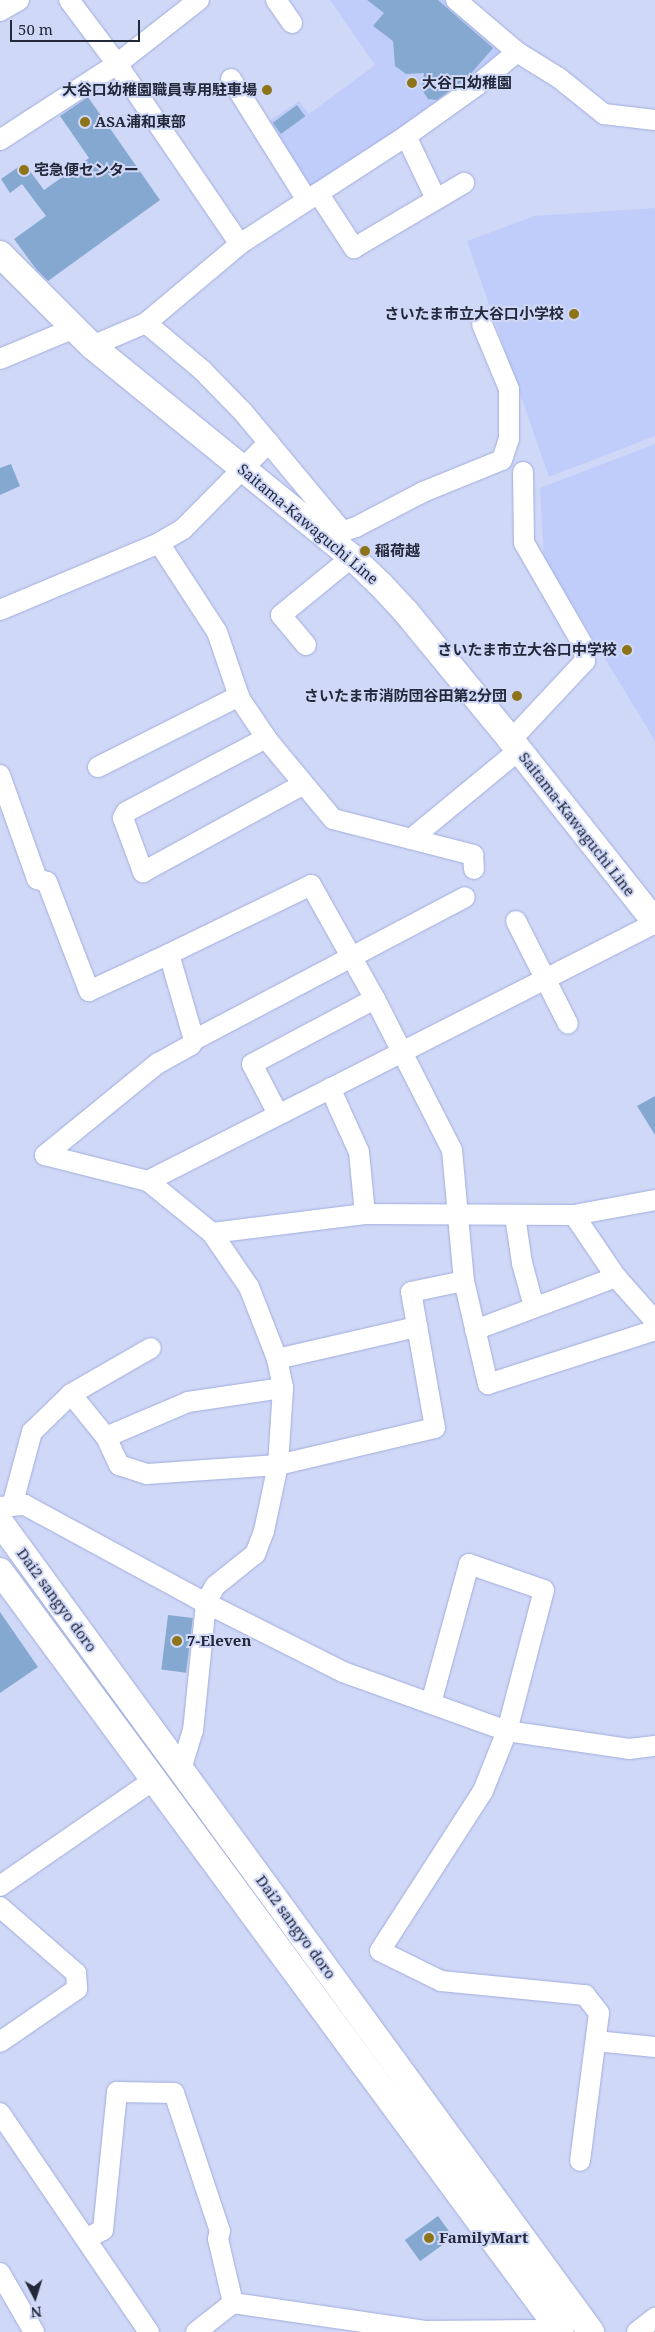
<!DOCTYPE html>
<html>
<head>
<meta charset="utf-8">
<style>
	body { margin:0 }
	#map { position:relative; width:655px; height:2332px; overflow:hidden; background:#d0d8f7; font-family:"Noto Serif","Noto Sans JP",serif }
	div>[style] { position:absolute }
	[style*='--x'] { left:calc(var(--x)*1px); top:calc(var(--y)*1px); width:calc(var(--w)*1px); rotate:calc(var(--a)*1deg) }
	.built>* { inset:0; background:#c0cdfa }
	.building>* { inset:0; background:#85a8d1; transform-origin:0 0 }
	.roads { filter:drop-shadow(0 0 1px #a0addd) drop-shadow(0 0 1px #a0addd) }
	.minor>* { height:20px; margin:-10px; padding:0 10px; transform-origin:10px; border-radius:10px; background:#fff }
	.major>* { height:26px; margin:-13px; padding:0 13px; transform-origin:13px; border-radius:13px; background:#fff }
	.dots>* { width:14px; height:14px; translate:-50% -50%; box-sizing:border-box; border:2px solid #d0d8f7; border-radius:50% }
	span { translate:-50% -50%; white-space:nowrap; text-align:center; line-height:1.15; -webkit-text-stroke:4px #d0d8f7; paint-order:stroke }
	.poi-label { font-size:15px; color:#23283b; font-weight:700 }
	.left { translate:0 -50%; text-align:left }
	.right { translate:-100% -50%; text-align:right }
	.street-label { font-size:15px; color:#23283b }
	.north { position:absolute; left:10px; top:2272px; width:50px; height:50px; -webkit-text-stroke:4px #d0d8f7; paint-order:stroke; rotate:175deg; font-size:14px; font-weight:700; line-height:20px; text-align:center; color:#23283b }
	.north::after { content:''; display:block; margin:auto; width:18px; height:22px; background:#23283b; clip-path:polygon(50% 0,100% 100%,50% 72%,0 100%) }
	.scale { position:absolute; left:10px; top:20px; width:130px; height:22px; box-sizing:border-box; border:2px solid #23283b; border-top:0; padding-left:6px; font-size:15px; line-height:18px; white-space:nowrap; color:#23283b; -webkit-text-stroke:4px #d0d8f7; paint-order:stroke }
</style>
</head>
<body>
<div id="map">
	<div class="built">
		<i style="clip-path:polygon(330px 0,444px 0,511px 53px,309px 192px,266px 123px,299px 101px,309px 114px,375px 65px)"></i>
		<i style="clip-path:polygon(655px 208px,655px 436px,549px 477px,467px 241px,534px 216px)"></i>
		<i style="clip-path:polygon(655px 444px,655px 741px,544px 558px,540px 488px)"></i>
	</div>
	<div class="building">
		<i style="clip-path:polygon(367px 0,438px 0,493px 48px,468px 77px,437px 100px,428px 99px,422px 90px,424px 73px,406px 74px,395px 66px,393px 41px,373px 26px,384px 13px)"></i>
		<i style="clip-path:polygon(88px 97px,160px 200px,48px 281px,36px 269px,14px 239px,46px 216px,22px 184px,10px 193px,1px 179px,24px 163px,44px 190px,89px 158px,60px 116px)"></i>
		<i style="left:297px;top:105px;width:14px;height:30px;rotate:54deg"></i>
		<i style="clip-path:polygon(11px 464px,20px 486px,0 495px,0 468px)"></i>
		<i style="clip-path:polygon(655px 1096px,655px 1135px,637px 1106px)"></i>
		<i style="clip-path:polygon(0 1612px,38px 1667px,0 1693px)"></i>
		<i style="left:168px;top:1615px;width:25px;height:55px;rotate:7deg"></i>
		<i style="left:438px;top:2216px;width:26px;height:41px;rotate:54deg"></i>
	</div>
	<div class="roads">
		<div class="minor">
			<i style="--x:69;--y:0;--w:80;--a:53.1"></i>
			<i style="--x:117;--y:64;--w:218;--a:55.7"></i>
			<i style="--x:276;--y:0;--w:28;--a:55"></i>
			<i style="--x:456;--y:0;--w:80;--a:40.4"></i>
			<i style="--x:517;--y:52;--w:49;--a:31.8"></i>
			<i style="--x:559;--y:78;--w:58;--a:38.7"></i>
			<i style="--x:604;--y:114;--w:51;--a:6.7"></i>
			<i style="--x:0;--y:11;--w:22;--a:-30"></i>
			<i style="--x:231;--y:79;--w:143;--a:57.9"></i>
			<i style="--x:406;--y:136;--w:70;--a:64.5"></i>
			<i style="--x:0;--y:140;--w:140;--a:-33"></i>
			<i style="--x:117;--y:64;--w:104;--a:-38"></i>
			<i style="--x:318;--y:193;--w:66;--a:56.8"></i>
			<i style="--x:354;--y:248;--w:128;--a:-30.6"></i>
			<i style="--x:146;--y:323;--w:73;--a:40"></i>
			<i style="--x:202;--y:370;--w:59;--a:45.7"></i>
			<i style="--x:243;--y:412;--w:156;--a:50.2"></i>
			<i style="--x:92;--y:346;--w:59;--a:-23.1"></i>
			<i style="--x:146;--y:323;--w:123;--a:-40"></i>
			<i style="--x:240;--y:244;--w:198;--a:-33"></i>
			<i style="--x:406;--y:136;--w:86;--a:-35.5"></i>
			<i style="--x:476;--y:86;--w:53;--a:-39.7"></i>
			<i style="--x:0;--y:359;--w:78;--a:-22.6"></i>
			<i style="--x:327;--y:537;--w:31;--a:-19"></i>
			<i style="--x:356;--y:527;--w:76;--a:-27.6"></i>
			<i style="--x:423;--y:492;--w:85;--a:-22.1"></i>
			<i style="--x:502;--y:460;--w:22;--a:-72"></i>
			<i style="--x:509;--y:439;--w:50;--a:-90"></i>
			<i style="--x:509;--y:389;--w:70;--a:-112.6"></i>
			<i style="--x:159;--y:543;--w:106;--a:56.9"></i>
			<i style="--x:217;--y:632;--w:71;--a:71.1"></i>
			<i style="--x:240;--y:699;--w:52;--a:56"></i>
			<i style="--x:269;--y:742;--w:100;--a:50.3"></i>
			<i style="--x:333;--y:819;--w:145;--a:14.4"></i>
			<i style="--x:473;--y:855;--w:14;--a:86"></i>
			<i style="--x:0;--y:610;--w:173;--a:-22.8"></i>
			<i style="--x:159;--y:543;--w:28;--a:-30"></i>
			<i style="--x:183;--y:529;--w:122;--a:-45.3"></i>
			<i style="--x:306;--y:645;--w:39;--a:-130"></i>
			<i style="--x:281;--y:615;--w:92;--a:-39.2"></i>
			<i style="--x:266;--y:738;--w:158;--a:152.1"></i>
			<i style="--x:126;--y:812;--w:7;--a:117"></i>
			<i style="--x:123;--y:818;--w:58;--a:69.7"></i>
			<i style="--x:143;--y:872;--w:183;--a:-28.7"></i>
			<i style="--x:511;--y:740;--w:108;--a:-46.9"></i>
			<i style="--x:585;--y:661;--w:16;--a:-97"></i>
			<i style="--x:583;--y:645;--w:118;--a:-120"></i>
			<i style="--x:524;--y:543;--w:71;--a:-90.8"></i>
			<i style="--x:98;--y:767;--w:158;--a:-26.7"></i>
			<i style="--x:0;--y:775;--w:110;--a:70.4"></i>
			<i style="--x:37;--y:879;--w:10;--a:17"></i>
			<i style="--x:47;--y:882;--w:117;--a:68.9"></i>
			<i style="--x:89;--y:991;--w:88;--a:-24.8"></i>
			<i style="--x:169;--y:954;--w:90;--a:73.8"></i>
			<i style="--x:194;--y:1040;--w:6;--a:121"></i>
			<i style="--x:191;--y:1045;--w:38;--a:151"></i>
			<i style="--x:158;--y:1063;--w:146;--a:140.8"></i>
			<i style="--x:411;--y:839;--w:140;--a:-39.5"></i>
			<i style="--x:516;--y:921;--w:115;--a:63.2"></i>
			<i style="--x:169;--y:954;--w:158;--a:-25.9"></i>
			<i style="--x:311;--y:885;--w:131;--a:60.7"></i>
			<i style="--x:375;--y:999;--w:59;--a:63"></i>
			<i style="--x:402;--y:1052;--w:284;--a:-27"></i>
			<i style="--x:194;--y:1040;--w:306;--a:-27.8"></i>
			<i style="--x:330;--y:1088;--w:70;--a:65.6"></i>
			<i style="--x:359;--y:1152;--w:62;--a:84.5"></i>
			<i style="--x:278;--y:1114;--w:56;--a:-117.5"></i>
			<i style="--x:252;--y:1064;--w:139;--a:-27.9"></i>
			<i style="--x:45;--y:1155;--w:106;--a:14.2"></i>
			<i style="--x:148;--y:1181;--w:82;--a:39.1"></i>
			<i style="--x:212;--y:1233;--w:65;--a:55.6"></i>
			<i style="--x:249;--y:1287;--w:77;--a:68.7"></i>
			<i style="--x:277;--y:1359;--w:30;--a:78"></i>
			<i style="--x:283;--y:1388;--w:77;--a:93.7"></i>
			<i style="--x:278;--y:1465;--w:67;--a:102"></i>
			<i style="--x:264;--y:1531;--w:25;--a:111"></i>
			<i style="--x:255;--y:1554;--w:51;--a:141.3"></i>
			<i style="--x:215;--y:1586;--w:19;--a:118"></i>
			<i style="--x:206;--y:1603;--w:128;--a:95.8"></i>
			<i style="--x:193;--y:1730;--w:41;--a:107.1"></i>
			<i style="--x:148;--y:1181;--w:285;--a:-26.9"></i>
			<i style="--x:402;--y:1052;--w:110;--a:63"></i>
			<i style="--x:452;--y:1150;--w:132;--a:84.8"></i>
			<i style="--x:464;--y:1281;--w:106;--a:76.9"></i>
			<i style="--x:488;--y:1384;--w:176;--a:-17.9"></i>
			<i style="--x:574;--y:1215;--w:75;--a:55.9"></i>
			<i style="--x:616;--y:1277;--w:59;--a:48.4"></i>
			<i style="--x:515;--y:1216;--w:48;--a:81.5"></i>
			<i style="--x:522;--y:1263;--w:46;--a:74.7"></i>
			<i style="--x:212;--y:1233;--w:154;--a:-7.1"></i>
			<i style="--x:365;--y:1214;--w:209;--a:0.3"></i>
			<i style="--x:574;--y:1215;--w:82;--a:-10.5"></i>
			<i style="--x:475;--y:1330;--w:151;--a:-20.6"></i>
			<i style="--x:277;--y:1359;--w:144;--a:-12.9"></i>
			<i style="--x:71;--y:1394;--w:55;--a:50.9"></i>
			<i style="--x:106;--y:1437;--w:31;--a:65"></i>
			<i style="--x:119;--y:1465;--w:29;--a:18"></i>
			<i style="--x:147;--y:1474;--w:131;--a:-3.9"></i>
			<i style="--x:278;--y:1465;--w:161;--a:-13.3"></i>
			<i style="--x:435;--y:1428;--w:138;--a:-100"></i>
			<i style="--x:411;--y:1292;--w:54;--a:-11.7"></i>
			<i style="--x:106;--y:1437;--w:89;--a:-23.1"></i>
			<i style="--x:188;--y:1402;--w:96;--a:-8.4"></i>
			<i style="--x:12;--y:1506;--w:77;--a:-74.9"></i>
			<i style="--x:32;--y:1432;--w:54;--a:-44.3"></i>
			<i style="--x:71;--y:1394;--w:92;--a:-29.9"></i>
			<i style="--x:0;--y:1507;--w:25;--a:-5"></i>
			<i style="--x:25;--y:1505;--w:197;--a:28.5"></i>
			<i style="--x:198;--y:1599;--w:162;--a:26.7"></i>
			<i style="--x:343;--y:1672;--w:174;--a:19.8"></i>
			<i style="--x:507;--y:1731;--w:123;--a:8.4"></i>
			<i style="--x:629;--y:1749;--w:26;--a:-7"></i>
			<i style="--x:431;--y:1703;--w:144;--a:-74.7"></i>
			<i style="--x:469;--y:1564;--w:79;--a:19.1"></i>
			<i style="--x:544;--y:1590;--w:146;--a:104.7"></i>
			<i style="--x:507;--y:1731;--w:65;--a:111.8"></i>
			<i style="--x:483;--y:1791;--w:190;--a:122.8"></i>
			<i style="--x:380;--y:1951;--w:68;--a:26.2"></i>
			<i style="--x:441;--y:1981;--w:145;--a:5.6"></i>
			<i style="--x:585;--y:1995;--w:23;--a:52"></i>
			<i style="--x:599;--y:2013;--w:149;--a:97.3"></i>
			<i style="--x:0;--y:1886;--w:188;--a:-34.6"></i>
			<i style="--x:0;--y:1907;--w:101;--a:41"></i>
			<i style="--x:76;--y:1973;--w:16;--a:86"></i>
			<i style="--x:77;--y:1989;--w:93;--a:145.5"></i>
			<i style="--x:596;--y:2041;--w:59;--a:5.8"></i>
			<i style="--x:0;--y:2113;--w:265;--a:55.8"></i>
			<i style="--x:87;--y:2238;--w:18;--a:-27"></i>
			<i style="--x:103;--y:2230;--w:139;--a:-84.2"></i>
			<i style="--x:117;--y:2092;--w:57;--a:1"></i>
			<i style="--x:174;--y:2093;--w:145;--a:71.6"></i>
			<i style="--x:220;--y:2231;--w:8;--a:104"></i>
			<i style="--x:218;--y:2239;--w:66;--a:76.8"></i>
			<i style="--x:0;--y:2273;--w:68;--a:60"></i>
			<i style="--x:196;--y:2332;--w:47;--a:-38.1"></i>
			<i style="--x:233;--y:2303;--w:194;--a:8.3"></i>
			<i style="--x:425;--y:2331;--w:113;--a:-0.5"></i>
			<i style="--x:538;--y:2330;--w:19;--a:-16"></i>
			<i style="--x:637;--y:2332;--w:23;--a:-38"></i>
		</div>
		<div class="major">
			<i style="--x:0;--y:254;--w:130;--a:45"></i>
			<i style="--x:92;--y:346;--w:335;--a:39.1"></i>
			<i style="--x:352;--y:557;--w:40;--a:44"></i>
			<i style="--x:381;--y:585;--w:37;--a:47"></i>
			<i style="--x:406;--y:612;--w:166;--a:50.6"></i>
			<i style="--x:511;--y:740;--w:232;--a:51.6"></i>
			<i style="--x:0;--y:1522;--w:1003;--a:53.88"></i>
			<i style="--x:0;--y:1571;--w:945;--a:53.6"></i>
		</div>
	</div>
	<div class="dots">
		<i style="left:412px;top:83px;background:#8d7418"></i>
		<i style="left:267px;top:90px;background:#8d7418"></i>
		<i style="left:85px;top:122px;background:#8d7418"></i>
		<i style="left:24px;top:170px;background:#8d7418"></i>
		<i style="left:574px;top:314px;background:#8d7418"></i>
		<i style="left:365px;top:551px;background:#8d7418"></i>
		<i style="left:627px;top:650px;background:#8d7418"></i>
		<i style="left:517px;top:696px;background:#8d7418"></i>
		<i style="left:177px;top:1641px;background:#8d7418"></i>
		<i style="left:429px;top:2238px;background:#8d7418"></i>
	</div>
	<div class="poi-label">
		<span class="left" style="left:422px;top:83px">大谷口幼稚園</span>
		<span class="right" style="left:257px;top:90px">大谷口幼稚園職員専用駐車場</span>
		<span class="left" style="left:95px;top:122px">ASA浦和東部</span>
		<span class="left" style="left:34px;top:170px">宅急便センター</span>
		<span class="right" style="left:564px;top:314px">さいたま市立大谷口小学校</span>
		<span class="left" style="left:375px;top:551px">稲荷越</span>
		<span class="right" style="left:617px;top:650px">さいたま市立大谷口中学校</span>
		<span class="right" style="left:507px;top:696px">さいたま市消防団谷田第2分団</span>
		<span class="left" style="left:187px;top:1641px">7-Eleven</span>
		<span class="left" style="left:439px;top:2238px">FamilyMart</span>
	</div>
	<div class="street-label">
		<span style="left:308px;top:524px;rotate:40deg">Saitama-Kawaguchi Line</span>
		<span style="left:577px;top:824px;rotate:52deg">Saitama-Kawaguchi Line</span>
		<span style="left:57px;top:1600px;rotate:54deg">Dai2 sangyo doro</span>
		<span style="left:296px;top:1927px;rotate:54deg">Dai2 sangyo doro</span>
	</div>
	<div class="north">N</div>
	<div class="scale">50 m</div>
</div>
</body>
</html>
